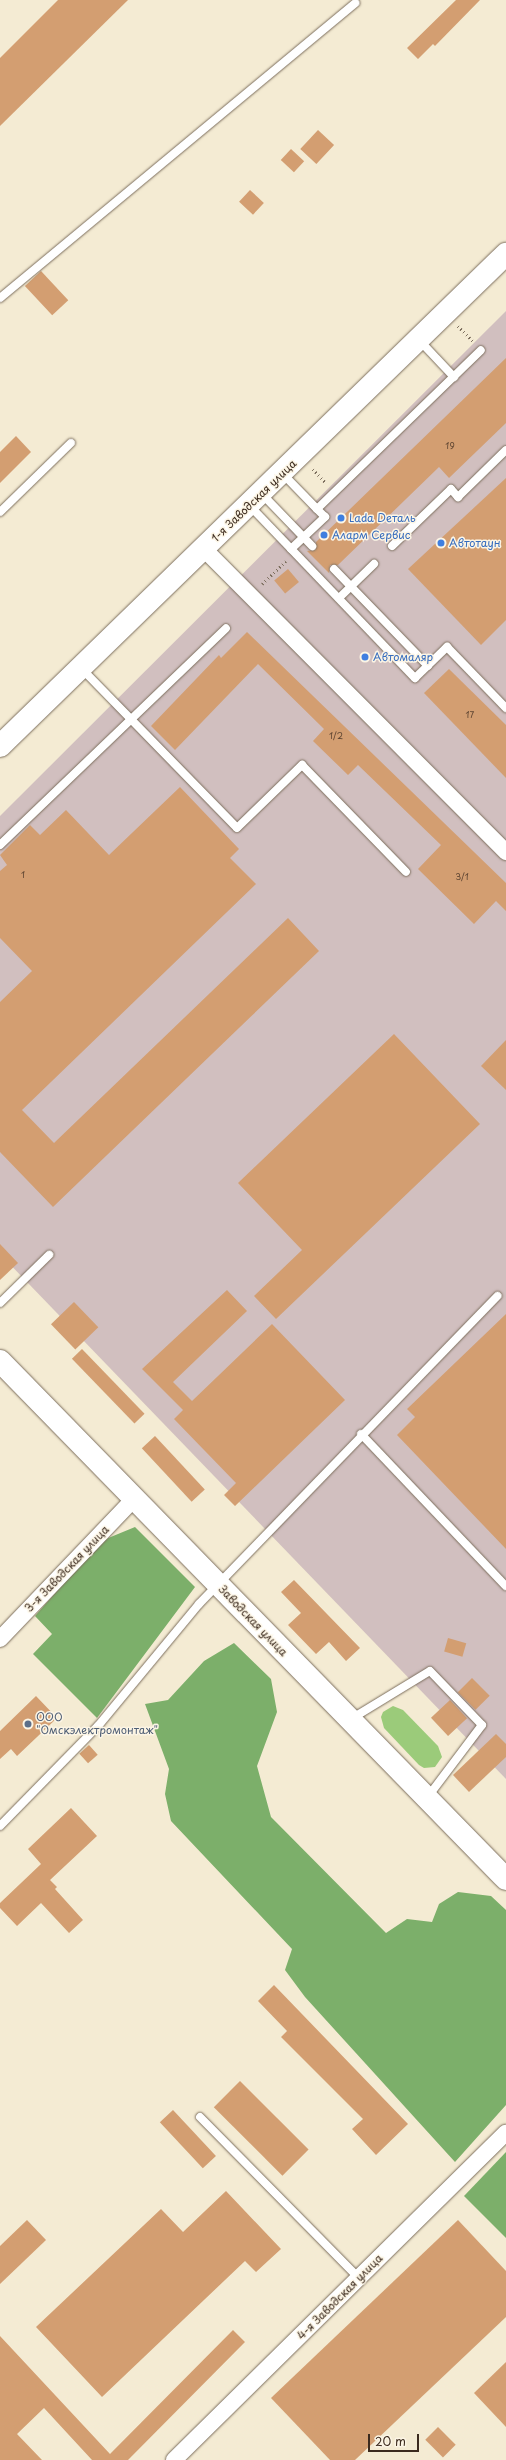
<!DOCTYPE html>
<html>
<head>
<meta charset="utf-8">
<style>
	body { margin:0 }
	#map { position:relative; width:506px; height:2460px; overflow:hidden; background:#f4ebd3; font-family:"Playpen Sans",sans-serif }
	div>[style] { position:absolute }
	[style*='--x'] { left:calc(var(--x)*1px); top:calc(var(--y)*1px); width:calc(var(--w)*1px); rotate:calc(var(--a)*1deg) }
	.industrial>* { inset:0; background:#d1bfbf }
	.green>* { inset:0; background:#9bcb7a }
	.forest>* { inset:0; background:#7caf6a }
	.building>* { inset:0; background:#d39e71; transform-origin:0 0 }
	.path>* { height:2.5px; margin-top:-1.25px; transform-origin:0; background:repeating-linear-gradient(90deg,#7c6e5d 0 1px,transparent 0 4px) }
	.roads { filter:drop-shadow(0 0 1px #7c6e5d) drop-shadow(0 0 1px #7c6e5d) }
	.lane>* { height:8px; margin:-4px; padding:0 4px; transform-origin:4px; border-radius:4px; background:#fff }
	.street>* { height:16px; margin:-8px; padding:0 8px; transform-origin:8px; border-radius:8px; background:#fff }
	.secondary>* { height:22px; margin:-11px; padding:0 11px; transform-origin:11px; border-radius:11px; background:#fff }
	.dots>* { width:11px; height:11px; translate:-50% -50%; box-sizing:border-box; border:2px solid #fcf5e5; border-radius:50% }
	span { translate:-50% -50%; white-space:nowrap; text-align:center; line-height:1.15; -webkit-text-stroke:3px #fcf5e5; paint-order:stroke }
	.number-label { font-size:9px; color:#614733 }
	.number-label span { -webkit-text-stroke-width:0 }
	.street-label { font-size:11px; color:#3b2a1e }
	.shop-label { font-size:11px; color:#366cbe }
	.left { translate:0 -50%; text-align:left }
	.service-label { font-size:11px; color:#4e5e75 }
	.scale { position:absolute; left:368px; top:2434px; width:51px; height:18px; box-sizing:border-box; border:2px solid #3b2a1e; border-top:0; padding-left:5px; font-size:12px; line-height:14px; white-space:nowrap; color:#3b2a1e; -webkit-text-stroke:3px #fcf5e5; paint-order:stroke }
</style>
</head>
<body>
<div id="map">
	<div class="industrial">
		<i style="clip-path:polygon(506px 311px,506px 1779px,0 1254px,0 816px)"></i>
	</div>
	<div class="green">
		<i style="clip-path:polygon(393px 1706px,403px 1710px,438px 1746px,442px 1757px,435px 1767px,424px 1768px,419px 1765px,384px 1728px,381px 1717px,383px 1712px)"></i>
	</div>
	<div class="forest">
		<i style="clip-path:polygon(135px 1527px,195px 1587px,97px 1718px,33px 1654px,52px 1634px,35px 1616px,101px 1541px)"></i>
		<i style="clip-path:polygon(234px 1643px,271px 1679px,277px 1712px,257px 1766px,271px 1817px,386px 1933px,407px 1919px,432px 1922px,439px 1904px,458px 1892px,491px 1896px,506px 1910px,506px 2105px,455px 2162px,305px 1997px,285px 1970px,292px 1949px,171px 1821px,165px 1794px,169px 1769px,145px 1704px,168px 1700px,204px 1661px)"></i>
		<i style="clip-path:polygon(506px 2152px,506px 2238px,464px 2196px)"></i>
	</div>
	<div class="building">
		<i style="clip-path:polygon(58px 0,128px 0,0 126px,0 58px)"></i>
		<i style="clip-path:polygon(456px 0,480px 0,435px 46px,433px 44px,418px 59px,407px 48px)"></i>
		<i style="left:318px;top:130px;width:22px;height:26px;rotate:43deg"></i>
		<i style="left:291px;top:149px;width:18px;height:15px;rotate:43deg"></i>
		<i style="left:250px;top:190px;width:19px;height:16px;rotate:43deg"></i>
		<i style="left:41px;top:271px;width:40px;height:22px;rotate:47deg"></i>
		<i style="clip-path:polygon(506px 358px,506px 423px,449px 478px,439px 467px,338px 565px,330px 565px,329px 573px,307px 551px,316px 550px,316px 542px)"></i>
		<i style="clip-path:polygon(16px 436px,31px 452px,0 483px,0 452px)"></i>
		<i style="clip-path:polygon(506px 478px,506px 620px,481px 645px,408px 569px)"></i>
		<i style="left:288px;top:569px;width:17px;height:18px;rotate:50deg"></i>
		<i style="clip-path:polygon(247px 632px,506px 883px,506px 911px,496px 901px,474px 924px,418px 869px,441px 845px,358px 765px,348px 775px,313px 741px,324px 729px,258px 664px,175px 750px,151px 726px,219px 655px,221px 658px)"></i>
		<i style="clip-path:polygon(449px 669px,506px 725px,506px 778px,424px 693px)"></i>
		<i style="clip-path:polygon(180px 787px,239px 849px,230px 858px,256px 884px,22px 1110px,54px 1143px,288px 918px,319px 951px,53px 1207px,0 1152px,0 1002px,32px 971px,0 938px,0 871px,7px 865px,0 855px,30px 825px,40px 835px,66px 810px,109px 855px)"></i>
		<i style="clip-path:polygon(394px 1034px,480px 1124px,276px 1319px,254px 1296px,302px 1250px,238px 1183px)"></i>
		<i style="clip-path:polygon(506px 1040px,506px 1090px,481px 1066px)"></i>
		<i style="clip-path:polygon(0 1244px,18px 1263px,0 1280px)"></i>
		<i style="clip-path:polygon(227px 1290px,247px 1311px,173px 1382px,192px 1401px,272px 1324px,345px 1400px,235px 1506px,224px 1495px,236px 1483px,174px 1419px,183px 1410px,142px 1369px)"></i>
		<i style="left:74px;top:1302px;width:35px;height:32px;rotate:46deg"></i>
		<i style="clip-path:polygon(506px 1314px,506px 1549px,397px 1435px,415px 1417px,407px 1409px)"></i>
		<i style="left:82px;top:1349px;width:90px;height:14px;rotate:46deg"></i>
		<i style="left:155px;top:1436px;width:73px;height:18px;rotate:47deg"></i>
		<i style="clip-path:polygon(294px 1580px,360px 1648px,346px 1661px,329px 1642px,316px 1654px,288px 1625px,301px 1613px,281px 1592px)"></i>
		<i style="left:448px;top:1638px;width:19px;height:14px;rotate:16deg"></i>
		<i style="left:472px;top:1678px;width:25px;height:20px;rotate:45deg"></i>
		<i style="clip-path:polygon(36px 1696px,57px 1718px,17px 1756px,11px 1749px,0 1759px,0 1731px)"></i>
		<i style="left:450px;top:1700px;width:25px;height:26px;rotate:47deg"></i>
		<i style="clip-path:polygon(496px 1734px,506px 1744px,506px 1757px,469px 1792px,453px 1775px)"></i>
		<i style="left:89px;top:1745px;width:13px;height:13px;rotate:48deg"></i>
		<i style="clip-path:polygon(71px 1808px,97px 1836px,50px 1880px,57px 1887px,55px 1889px,83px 1920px,69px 1933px,41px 1903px,17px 1926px,0 1908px,0 1903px,41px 1864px,28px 1849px)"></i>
		<i style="clip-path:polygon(274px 1985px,408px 2124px,376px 2155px,352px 2129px,363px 2119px,281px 2037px,287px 2031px,258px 2001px)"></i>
		<i style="left:240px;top:2081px;width:97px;height:37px;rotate:45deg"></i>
		<i style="left:173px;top:2110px;width:63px;height:18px;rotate:47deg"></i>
		<i style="clip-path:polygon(226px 2191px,281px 2249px,256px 2272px,245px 2261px,102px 2397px,36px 2327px,161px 2209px,183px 2232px)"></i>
		<i style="clip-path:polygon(27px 2220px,46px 2240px,0 2284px,0 2246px)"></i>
		<i style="clip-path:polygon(458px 2220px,506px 2271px,506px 2317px,355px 2460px,330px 2460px,271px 2398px)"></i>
		<i style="clip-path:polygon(233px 2330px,245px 2342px,128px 2460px,92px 2460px,44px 2408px,17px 2434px,42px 2460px,0 2460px,0 2336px,110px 2454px)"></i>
		<i style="clip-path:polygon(506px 2362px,506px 2427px,474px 2393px)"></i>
		<i style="left:438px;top:2427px;width:25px;height:18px;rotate:45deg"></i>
	</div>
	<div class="path">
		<i style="--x:458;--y:326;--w:21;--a:45"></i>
		<i style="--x:313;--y:469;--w:19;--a:47"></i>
		<i style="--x:262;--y:584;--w:33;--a:-44"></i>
	</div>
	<div class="roads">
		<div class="lane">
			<i style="--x:0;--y:298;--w:462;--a:-39.7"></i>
			<i style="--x:419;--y:340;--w:51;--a:46.6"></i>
			<i style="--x:282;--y:473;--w:50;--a:45.8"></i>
			<i style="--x:317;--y:509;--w:228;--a:-44.1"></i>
			<i style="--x:261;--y:493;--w:74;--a:46.1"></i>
			<i style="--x:249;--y:505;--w:240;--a:46.2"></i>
			<i style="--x:415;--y:678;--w:45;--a:-44.1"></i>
			<i style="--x:447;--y:647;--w:85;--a:46"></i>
			<i style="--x:0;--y:512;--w:99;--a:-44.2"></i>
			<i style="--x:392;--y:546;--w:82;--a:-44"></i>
			<i style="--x:451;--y:489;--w:11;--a:49"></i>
			<i style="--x:458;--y:497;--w:67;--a:-44.4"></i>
			<i style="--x:291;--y:549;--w:47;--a:-43.3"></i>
			<i style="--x:325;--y:517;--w:11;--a:-135"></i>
			<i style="--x:334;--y:569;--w:135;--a:45.9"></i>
			<i style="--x:339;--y:598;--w:49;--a:-44.2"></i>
			<i style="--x:81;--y:668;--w:223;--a:45.7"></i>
			<i style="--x:237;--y:828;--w:91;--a:-44.1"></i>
			<i style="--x:302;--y:765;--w:149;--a:45.8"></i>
			<i style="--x:0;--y:845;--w:313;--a:-43.8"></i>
			<i style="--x:0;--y:1303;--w:69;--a:-44.4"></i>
			<i style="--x:361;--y:1434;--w:210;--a:46.4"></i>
			<i style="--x:351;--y:1719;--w:92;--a:-31.3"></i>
			<i style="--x:430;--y:1671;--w:75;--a:46.1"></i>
			<i style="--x:482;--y:1725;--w:91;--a:127"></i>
			<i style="--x:0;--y:1826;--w:140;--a:-45.6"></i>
			<i style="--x:98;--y:1726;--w:158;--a:-50.4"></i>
			<i style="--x:199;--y:1604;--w:429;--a:-45.9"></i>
			<i style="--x:200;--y:2117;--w:226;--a:45.4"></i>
		</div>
		<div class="street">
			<i style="--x:204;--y:549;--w:428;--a:45.1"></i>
			<i style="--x:0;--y:1639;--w:194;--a:-46.3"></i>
			<i style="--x:174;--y:2460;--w:466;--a:-44.6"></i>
		</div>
		<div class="secondary">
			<i style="--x:0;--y:746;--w:706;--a:-44.2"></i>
			<i style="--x:0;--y:1361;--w:724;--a:45.67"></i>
		</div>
	</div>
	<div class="dots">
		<i style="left:341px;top:518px;background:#3f7fe0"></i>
		<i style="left:324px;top:535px;background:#3f7fe0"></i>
		<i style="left:441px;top:543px;background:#3f7fe0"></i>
		<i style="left:365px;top:657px;background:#3f7fe0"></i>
		<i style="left:28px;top:1724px;background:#5c6f8a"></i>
	</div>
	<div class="number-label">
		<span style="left:450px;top:445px">19</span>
		<span style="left:470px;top:714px">17</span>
		<span style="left:336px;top:735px">1/2</span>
		<span style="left:23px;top:874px">1</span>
		<span style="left:462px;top:876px">3/1</span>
	</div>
	<div class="street-label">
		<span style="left:254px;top:501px;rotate:-44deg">1-я Заводская улица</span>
		<span style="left:67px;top:1569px;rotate:-46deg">3-я Заводская улица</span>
		<span style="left:253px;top:1621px;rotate:46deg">Заводская улица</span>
		<span style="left:340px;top:2297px;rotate:-45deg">4-я Заводская улица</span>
	</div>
	<div class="shop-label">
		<span class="left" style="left:349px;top:518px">Lada Dеталь</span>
		<span class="left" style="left:332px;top:535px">Аларм Сервис</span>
		<span class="left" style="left:449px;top:543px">Автотаун</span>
		<span class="left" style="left:373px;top:657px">Автомаляр</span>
	</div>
	<div class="service-label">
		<span class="left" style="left:36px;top:1724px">ООО<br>"Омскэлектромонтаж"</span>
	</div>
	<div class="scale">20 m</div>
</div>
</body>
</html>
